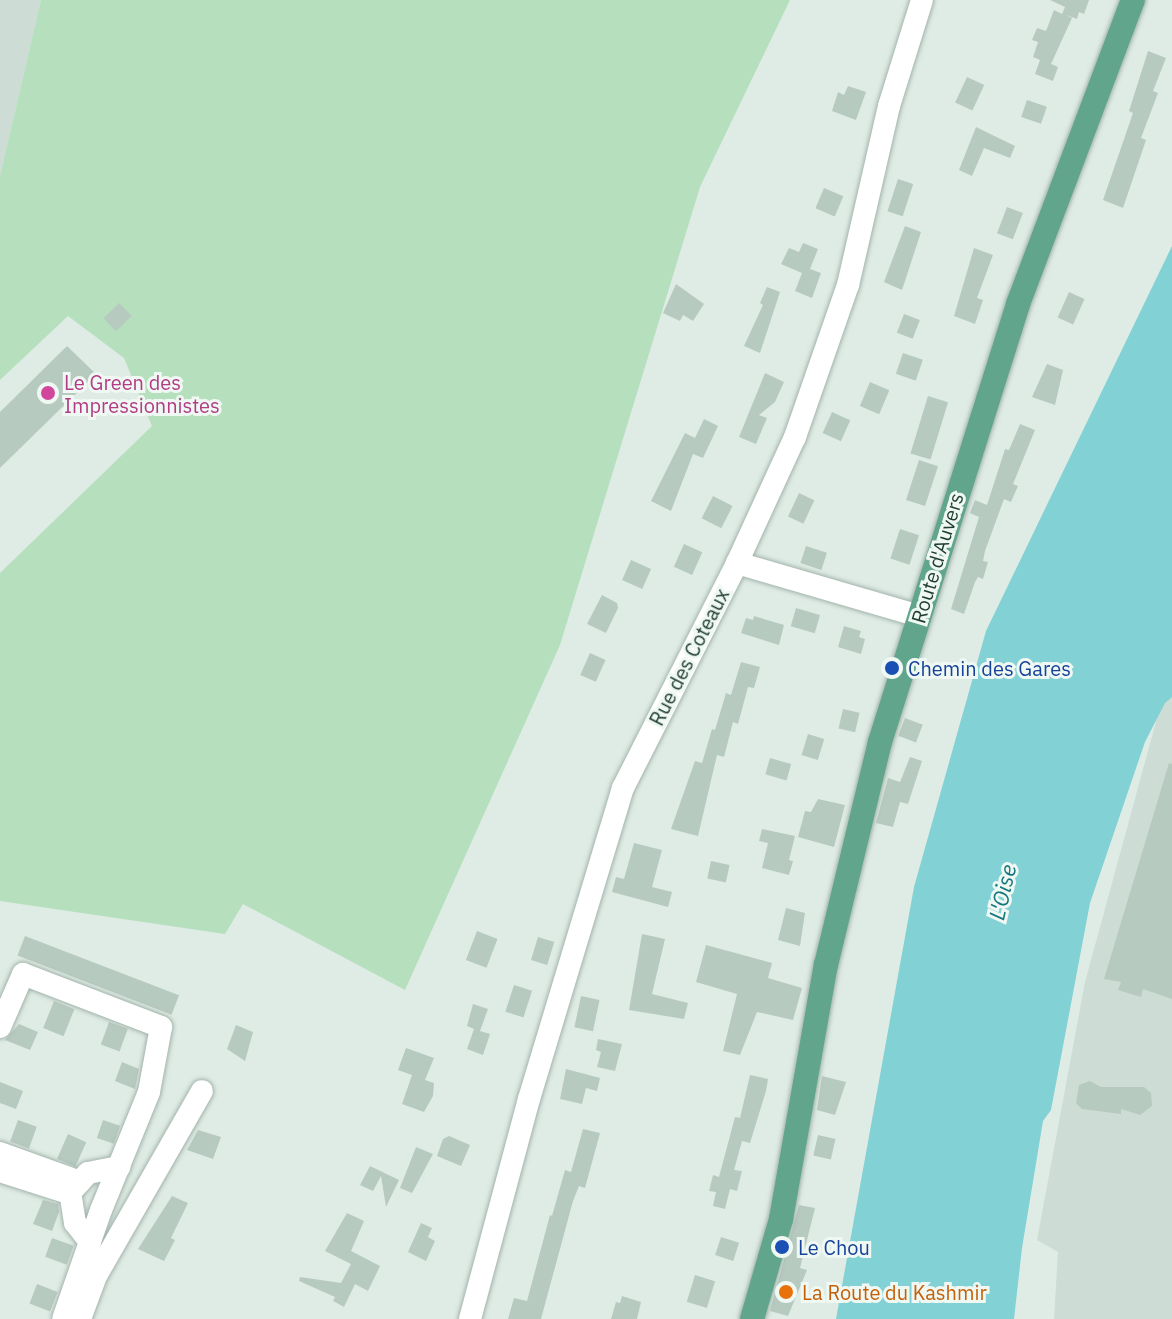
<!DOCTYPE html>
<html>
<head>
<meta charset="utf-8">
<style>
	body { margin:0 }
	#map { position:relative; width:1172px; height:1319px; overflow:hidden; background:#dfece5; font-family:"IBM Plex Sans",sans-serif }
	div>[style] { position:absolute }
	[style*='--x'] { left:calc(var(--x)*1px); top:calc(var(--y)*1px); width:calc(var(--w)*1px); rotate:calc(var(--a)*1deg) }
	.built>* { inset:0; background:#cddcd4 }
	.green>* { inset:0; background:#b6dfbd }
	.water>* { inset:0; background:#82d1d5 }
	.building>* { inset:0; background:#b7cac0; transform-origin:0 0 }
	.roads { filter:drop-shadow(0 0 2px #a2b4ac) drop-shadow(0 0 2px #a2b4ac) }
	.minor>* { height:22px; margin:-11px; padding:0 11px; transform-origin:11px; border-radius:11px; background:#fff }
	.major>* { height:24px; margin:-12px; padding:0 12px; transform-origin:12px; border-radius:12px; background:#60a58c }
	.dots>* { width:22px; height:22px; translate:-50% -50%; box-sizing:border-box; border:4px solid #f0f8f3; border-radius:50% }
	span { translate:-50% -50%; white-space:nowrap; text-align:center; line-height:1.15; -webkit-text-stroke:6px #f0f8f3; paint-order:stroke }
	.hotel-label { font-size:20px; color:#b23c85 }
	.left { translate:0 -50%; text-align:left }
	.street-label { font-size:20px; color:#1f3d32 }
	.transit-label { font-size:20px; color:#164399 }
	.food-label { font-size:20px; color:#c56008 }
	.water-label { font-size:22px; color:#15767d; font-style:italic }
</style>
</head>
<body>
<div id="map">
	<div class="built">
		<i style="clip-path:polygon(0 0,41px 0,0 176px)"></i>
		<i style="clip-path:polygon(1172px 683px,1172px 1319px,1054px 1319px,1058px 1252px,1037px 1240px,1085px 982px,1160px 707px)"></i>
	</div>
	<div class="green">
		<i style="clip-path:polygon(41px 0,790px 0,700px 187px,560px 645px,405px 990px,243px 904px,225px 934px,0 901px,0 573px,152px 426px,124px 358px,68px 316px,0 380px,0 176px)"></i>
	</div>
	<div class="water">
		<i style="clip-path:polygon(1172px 246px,1172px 697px,1165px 703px,1145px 742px,1090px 903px,1051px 1110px,1043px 1121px,1022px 1248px,1014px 1319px,836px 1319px,914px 887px,986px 631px)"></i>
	</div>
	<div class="building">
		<i style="clip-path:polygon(1050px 0,1089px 0,1084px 14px,1079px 12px,1077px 19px,1066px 15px,1072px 18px,1051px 64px,1058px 67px,1053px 81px,1035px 74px,1040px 60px,1033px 57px,1038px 42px,1032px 40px,1037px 28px,1046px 31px,1054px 10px,1062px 14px,1065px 7px)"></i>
		<i style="clip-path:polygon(1148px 51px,1166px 58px,1153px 91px,1158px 93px,1141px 138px,1146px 140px,1123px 208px,1103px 200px,1133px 113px,1129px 111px)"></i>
		<i style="left:967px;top:77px;width:19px;height:28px;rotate:25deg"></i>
		<i style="clip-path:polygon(848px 86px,866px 92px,856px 120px,832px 111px,838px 92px,844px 95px)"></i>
		<i style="left:1027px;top:100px;width:21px;height:18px;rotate:19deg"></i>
		<i style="clip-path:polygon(976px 127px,1015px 146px,1010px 158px,984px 148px,972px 176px,959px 170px)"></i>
		<i style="left:898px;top:179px;width:16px;height:34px;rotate:18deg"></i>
		<i style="left:824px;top:188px;width:21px;height:22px;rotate:23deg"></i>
		<i style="left:1007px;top:207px;width:17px;height:28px;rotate:21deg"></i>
		<i style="clip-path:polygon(905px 226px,921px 232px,902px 290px,884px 282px)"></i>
		<i style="clip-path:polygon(803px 243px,818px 249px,810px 269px,821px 273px,812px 298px,795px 291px,802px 273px,781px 264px,789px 248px,799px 252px)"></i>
		<i style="clip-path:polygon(974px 248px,993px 255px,977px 298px,983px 300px,975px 324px,954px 316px)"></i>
		<i style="clip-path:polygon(676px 284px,704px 304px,693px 321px,683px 315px,680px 321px,663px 313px)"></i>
		<i style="clip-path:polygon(767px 287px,780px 292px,760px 353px,744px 346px,763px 305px,760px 303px)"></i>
		<i style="left:1069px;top:292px;width:17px;height:28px;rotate:24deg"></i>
		<i style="left:119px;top:303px;width:18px;height:22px;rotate:45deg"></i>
		<i style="left:904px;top:314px;width:17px;height:20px;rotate:21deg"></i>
		<i style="clip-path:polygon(67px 346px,96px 374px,0 468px,0 412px)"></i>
		<i style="left:903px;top:353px;width:21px;height:22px;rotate:19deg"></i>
		<i style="clip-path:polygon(1047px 364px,1063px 370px,1055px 405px,1032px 397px)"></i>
		<i style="clip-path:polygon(765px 373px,784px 382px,775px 402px,759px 415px,767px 418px,756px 444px,739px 437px)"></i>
		<i style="left:870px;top:382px;width:21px;height:26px;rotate:23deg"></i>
		<i style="left:928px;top:396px;width:21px;height:60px;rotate:17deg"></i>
		<i style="left:832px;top:412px;width:20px;height:23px;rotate:24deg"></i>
		<i style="clip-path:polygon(704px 419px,718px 426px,703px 458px,693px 454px,671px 511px,651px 501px,685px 433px,695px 438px)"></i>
		<i style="clip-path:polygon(1020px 424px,1035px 430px,1013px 484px,1018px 486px,1011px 502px,1004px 499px,985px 551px,983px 561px,988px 562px,983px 579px,978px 577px,975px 582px,964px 614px,951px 609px,979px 517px,970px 513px,975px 500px,987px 505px,1005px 449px,1009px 450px)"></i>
		<i style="left:919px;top:460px;width:20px;height:42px;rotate:18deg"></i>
		<i style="left:799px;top:493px;width:17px;height:26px;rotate:25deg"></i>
		<i style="left:713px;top:496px;width:22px;height:25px;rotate:27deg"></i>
		<i style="left:900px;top:529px;width:20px;height:31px;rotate:18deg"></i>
		<i style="left:684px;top:544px;width:20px;height:25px;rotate:24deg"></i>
		<i style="left:806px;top:546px;width:22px;height:18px;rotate:18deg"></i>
		<i style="left:631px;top:560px;width:22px;height:22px;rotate:24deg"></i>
		<i style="clip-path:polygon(602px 595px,617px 603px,618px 608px,606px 633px,587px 624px)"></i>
		<i style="left:796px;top:608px;width:25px;height:19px;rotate:16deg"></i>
		<i style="clip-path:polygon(754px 616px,784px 625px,779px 645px,741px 633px,746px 618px,753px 620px)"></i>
		<i style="clip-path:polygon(844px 626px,861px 631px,859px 637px,865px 639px,861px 654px,838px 647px)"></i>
		<i style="left:590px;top:653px;width:17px;height:24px;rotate:24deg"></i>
		<i style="clip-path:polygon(741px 662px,760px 667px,754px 688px,748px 687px,738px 724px,733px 722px,724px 757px,717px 755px,698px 836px,671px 829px,695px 761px,702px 763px,712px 729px,715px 730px,726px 693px,731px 695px)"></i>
		<i style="left:843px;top:709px;width:17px;height:20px;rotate:13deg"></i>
		<i style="left:905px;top:718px;width:19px;height:19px;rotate:21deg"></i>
		<i style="left:808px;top:734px;width:17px;height:22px;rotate:17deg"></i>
		<i style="clip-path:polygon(910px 757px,922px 761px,908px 804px,900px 802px,893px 827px,876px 823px,888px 778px,900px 782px)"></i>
		<i style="left:770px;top:758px;width:22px;height:17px;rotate:16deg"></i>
		<i style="clip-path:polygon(1169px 763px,1172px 764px,1172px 999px,1143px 989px,1141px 997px,1118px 990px,1121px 982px,1104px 979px)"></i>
		<i style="clip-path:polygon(818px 799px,845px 805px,834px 847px,798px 837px,805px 811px,811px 812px)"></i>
		<i style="clip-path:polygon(762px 829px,795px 836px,789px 860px,793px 861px,789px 875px,762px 868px,768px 843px,759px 841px)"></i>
		<i style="clip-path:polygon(634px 843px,662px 850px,652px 887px,672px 892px,668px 907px,612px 892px,616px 877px,624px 879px)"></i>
		<i style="left:711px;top:861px;width:19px;height:18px;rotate:12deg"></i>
		<i style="clip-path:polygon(786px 908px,805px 913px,800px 946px,778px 940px)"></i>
		<i style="left:477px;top:931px;width:22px;height:31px;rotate:21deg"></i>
		<i style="clip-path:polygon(642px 934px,665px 939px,652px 994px,688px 1003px,684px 1019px,629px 1010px)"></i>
		<i style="left:25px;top:936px;width:165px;height:21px;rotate:21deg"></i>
		<i style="left:538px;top:937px;width:17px;height:24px;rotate:17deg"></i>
		<i style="clip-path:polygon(706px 945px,772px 963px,768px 978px,802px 988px,793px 1020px,757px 1012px,740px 1055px,723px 1051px,737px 994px,696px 982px)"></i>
		<i style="left:514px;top:985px;width:19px;height:28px;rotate:18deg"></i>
		<i style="left:581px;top:996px;width:19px;height:32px;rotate:12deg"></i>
		<i style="left:54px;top:1001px;width:22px;height:29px;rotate:22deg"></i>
		<i style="clip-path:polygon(473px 1004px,488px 1009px,480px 1031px,490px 1034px,483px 1055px,467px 1049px,474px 1029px,467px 1026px)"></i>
		<i style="left:109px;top:1022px;width:20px;height:24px;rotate:20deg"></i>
		<i style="clip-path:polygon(19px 1024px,38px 1032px,30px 1050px,5px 1040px)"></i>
		<i style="clip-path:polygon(236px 1025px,253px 1032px,245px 1061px,227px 1049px)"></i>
		<i style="clip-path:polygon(598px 1039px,622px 1044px,615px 1071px,597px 1067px,601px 1052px,596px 1050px)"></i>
		<i style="clip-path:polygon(406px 1048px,434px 1058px,425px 1080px,434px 1083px,433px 1096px,424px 1112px,402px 1104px,412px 1075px,398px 1070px)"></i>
		<i style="clip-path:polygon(122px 1062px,139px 1069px,135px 1089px,115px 1081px)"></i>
		<i style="clip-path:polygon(566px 1069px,600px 1078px,597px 1091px,586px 1088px,582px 1104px,560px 1099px)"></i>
		<i style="clip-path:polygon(750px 1075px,768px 1079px,766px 1091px,750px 1143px,742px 1141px,734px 1170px,742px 1171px,737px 1191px,730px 1189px,725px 1209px,713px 1206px,716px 1192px,709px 1191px,713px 1175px,719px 1177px,735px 1117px,740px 1118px)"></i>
		<i style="clip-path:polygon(822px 1076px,846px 1082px,835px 1115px,817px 1110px)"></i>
		<i style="clip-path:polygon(1090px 1081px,1101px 1087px,1144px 1087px,1151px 1093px,1152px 1106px,1140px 1115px,1121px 1109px,1121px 1114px,1082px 1109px,1076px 1103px,1079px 1085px)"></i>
		<i style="clip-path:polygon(0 1082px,23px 1091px,16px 1109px,0 1103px)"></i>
		<i style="left:18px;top:1120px;width:20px;height:23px;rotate:20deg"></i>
		<i style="left:103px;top:1120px;width:18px;height:19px;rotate:19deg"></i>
		<i style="clip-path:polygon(583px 1129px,600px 1133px,585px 1188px,579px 1186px,573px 1201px,541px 1319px,508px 1319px,514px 1298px,527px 1301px,550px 1215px,552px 1216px,565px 1170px,571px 1172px)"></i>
		<i style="clip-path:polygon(198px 1130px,221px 1137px,213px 1159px,187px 1150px)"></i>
		<i style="left:68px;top:1134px;width:20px;height:27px;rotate:24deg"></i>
		<i style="left:818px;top:1135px;width:18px;height:21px;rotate:13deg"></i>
		<i style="clip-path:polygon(449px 1136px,470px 1145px,461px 1166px,437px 1156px,443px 1139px)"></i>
		<i style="clip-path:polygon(416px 1147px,433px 1154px,412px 1193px,400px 1188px)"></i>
		<i style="clip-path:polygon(370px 1166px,399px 1180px,386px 1207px,381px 1176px,373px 1191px,360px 1185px)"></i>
		<i style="clip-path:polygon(172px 1196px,188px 1203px,171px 1238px,175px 1240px,164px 1261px,138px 1249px)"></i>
		<i style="clip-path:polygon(43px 1200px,58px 1204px,59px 1212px,52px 1231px,33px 1224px)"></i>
		<i style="clip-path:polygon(799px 1205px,815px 1208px,800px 1268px,807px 1270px,788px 1316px,770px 1311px)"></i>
		<i style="clip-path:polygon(347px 1213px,364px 1221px,351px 1251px,380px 1266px,368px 1291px,355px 1284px,344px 1307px,333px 1301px,335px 1297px,299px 1281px,300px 1277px,341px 1283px,351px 1264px,325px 1251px)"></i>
		<i style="clip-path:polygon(421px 1223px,432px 1228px,428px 1237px,435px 1241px,426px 1261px,408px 1252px)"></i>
		<i style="left:721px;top:1237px;width:19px;height:19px;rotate:18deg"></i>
		<i style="left:52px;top:1238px;width:23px;height:20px;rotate:20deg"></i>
		<i style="left:695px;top:1275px;width:21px;height:28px;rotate:17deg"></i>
		<i style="left:37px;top:1284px;width:22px;height:21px;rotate:21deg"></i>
		<i style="clip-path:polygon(622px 1296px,641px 1302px,637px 1319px,611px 1319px,616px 1302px,620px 1303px)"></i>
	</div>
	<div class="roads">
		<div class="minor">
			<i style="--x:737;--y:563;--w:190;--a:16.2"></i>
			<i style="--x:0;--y:1027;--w:58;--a:-66.5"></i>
			<i style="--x:23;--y:974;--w:148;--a:21"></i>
			<i style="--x:161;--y:1027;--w:66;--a:100.5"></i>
			<i style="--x:149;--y:1092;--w:127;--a:112.1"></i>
			<i style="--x:101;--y:1210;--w:115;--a:109.2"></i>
			<i style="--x:0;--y:1153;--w:85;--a:19.9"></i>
			<i style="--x:0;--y:1171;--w:68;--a:17.9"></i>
			<i style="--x:90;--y:1242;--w:24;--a:-128"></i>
			<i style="--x:75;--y:1223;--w:30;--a:-99"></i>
			<i style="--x:70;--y:1193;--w:27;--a:-48"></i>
			<i style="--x:88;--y:1173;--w:32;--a:-11"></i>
			<i style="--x:80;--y:1319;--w:46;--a:-69.6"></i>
			<i style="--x:96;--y:1276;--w:213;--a:-60.2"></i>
			<i style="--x:470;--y:1319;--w:228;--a:-75"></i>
			<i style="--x:529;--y:1099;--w:325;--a:-73.2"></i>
			<i style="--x:623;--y:788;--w:252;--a:-63.1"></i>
			<i style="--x:737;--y:563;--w:139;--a:-65.3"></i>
			<i style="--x:795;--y:437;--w:161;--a:-70.8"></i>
			<i style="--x:848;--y:285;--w:184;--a:-77.1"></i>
			<i style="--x:889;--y:106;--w:111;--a:-72.7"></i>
		</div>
		<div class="major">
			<i style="--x:752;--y:1319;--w:104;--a:-73.8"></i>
			<i style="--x:781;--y:1219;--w:258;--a:-80"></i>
			<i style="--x:826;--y:965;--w:229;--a:-76.4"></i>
			<i style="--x:880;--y:742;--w:459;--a:-72.5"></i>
			<i style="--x:1018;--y:304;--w:325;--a:-69.3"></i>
		</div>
	</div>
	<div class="dots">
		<i style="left:48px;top:393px;background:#d1479c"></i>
		<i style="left:892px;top:668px;background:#1a4fb4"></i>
		<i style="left:782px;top:1247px;background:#1a4fb4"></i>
		<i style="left:786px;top:1292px;background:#e8710a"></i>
	</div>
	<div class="hotel-label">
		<span class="left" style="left:64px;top:394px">Le Green des<br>Impressionnistes</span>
	</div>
	<div class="street-label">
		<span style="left:937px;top:558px;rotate:-73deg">Route d'Auvers</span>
		<span style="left:689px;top:657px;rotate:-63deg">Rue des Coteaux</span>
	</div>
	<div class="transit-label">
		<span class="left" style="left:908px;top:668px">Chemin des Gares</span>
		<span class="left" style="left:798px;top:1247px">Le Chou</span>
	</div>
	<div class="food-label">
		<span class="left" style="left:802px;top:1292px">La Route du Kashmir</span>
	</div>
	<div class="water-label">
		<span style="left:1002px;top:892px;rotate:-77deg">L'Oise</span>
	</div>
</div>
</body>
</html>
